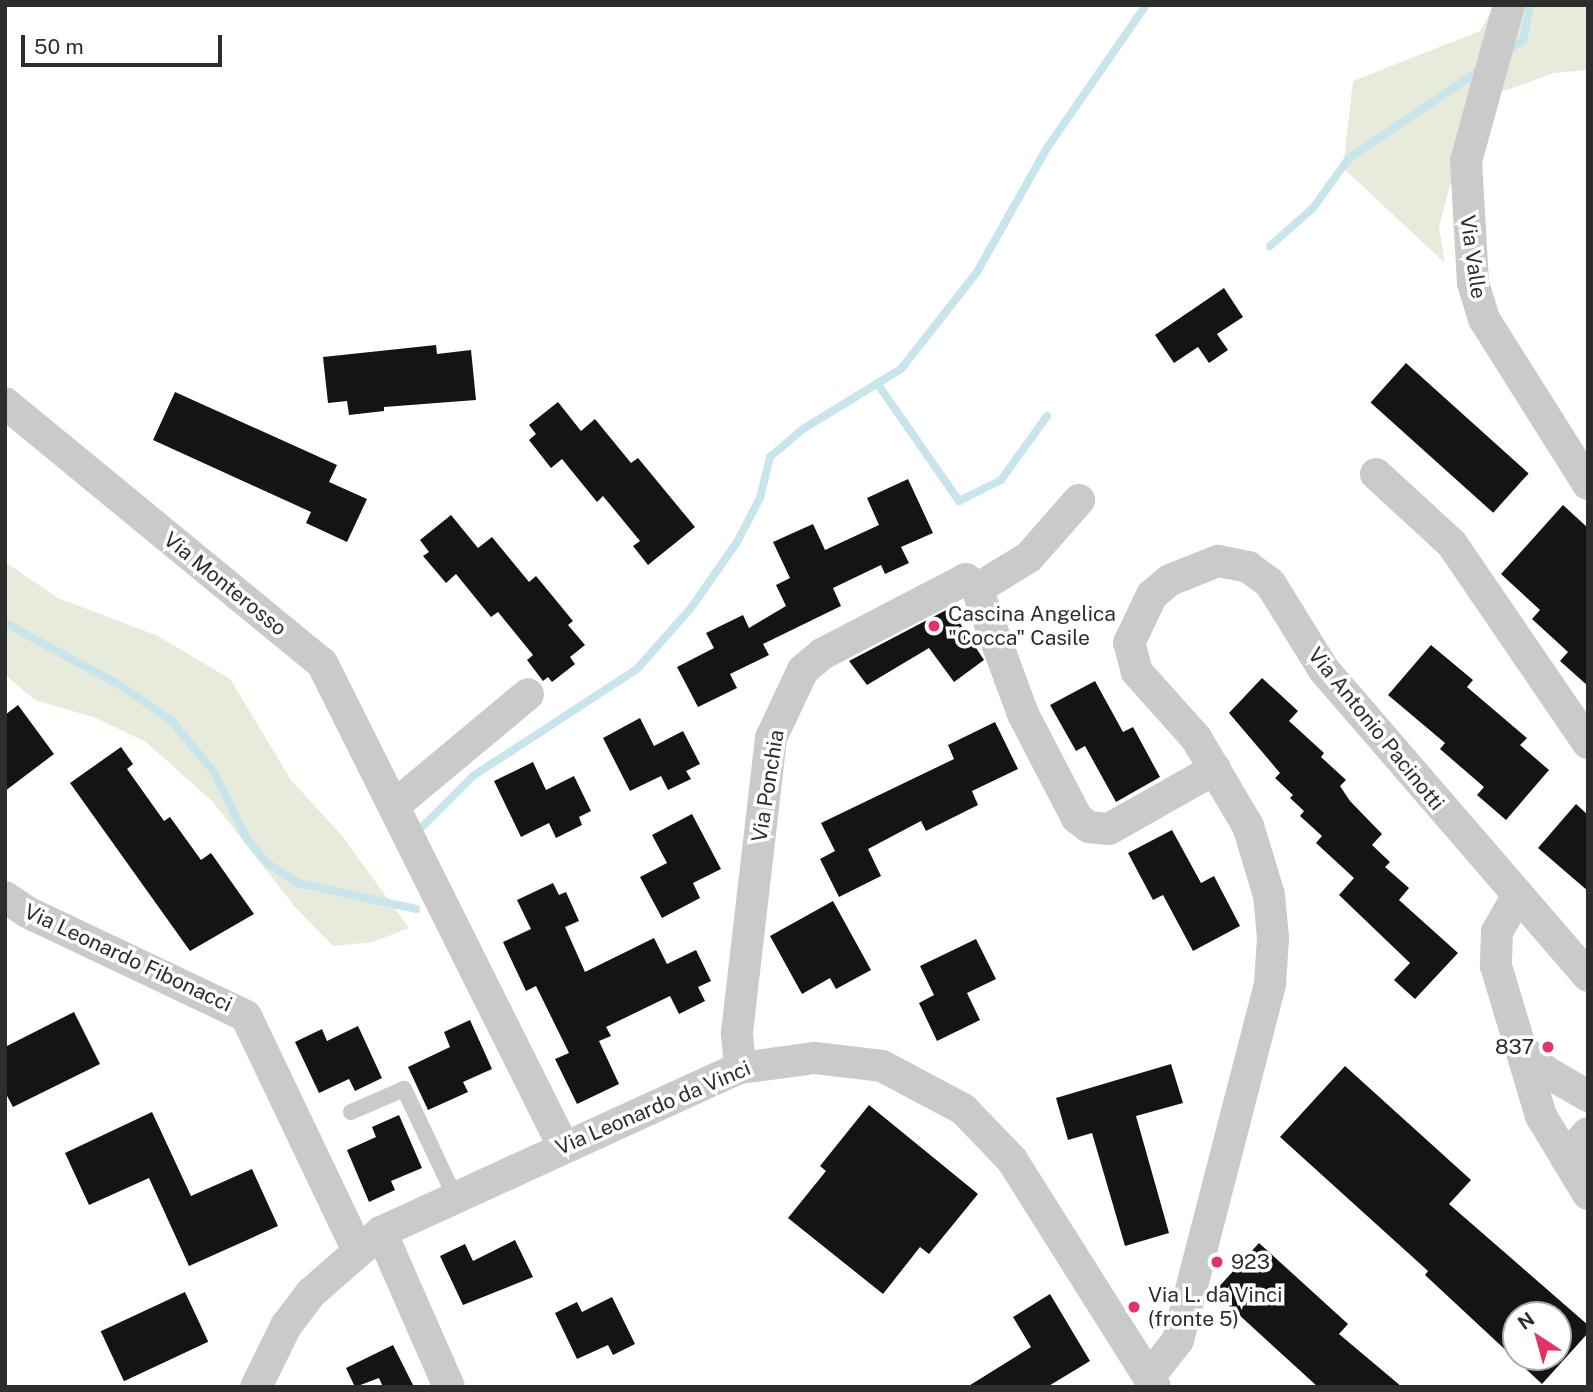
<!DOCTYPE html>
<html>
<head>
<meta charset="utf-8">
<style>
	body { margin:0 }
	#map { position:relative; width:1593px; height:1392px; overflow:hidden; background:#fff; font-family:"Public Sans",sans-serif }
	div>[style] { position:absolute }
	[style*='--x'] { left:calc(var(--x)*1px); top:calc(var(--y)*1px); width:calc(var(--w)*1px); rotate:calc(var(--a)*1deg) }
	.green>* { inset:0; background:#e7ebdb }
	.stream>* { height:8px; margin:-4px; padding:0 4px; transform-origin:4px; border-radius:4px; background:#c7e5ea }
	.building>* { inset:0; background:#141414; transform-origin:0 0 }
	.service>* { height:16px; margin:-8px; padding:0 8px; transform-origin:8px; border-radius:8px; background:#cacaca }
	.minor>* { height:32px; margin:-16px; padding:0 16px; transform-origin:16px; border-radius:16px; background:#cacaca }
	.dots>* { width:19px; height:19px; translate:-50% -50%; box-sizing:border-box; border:4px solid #fff; border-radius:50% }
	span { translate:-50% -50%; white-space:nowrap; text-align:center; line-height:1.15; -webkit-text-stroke:7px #fff; paint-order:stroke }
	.street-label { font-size:21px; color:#2d2d2d }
	.poi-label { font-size:21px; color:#2d2d2d }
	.left { translate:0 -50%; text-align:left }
	.right { translate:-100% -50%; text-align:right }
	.frame { position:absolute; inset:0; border:7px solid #2d2d2d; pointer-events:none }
	.north { position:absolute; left:1502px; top:1301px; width:70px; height:70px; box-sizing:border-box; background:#fff; border:2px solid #ababab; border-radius:50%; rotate:324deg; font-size:19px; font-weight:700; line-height:28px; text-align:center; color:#2d2d2d }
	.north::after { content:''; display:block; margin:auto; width:24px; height:32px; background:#e23266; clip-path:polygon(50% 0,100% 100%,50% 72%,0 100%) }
	.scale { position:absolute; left:21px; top:35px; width:201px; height:32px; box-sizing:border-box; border:4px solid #2d2d2d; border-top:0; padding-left:9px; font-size:21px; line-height:24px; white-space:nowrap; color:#2d2d2d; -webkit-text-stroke:5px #fff; paint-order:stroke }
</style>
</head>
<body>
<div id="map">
	<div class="green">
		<i style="clip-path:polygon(1495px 5px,1588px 5px,1588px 70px,1554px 73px,1482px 99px,1467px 121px,1439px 227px,1445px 263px,1343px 168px,1353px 81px,1480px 31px)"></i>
		<i style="clip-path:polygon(5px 562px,58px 598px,158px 636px,230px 679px,291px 780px,343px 837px,409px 928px,373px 942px,333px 946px,295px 907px,213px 802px,146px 742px,96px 718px,35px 700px,18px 686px,5px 674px)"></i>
	</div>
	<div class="stream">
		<i style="--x:1506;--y:52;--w:20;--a:-33"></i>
		<i style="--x:1523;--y:41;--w:37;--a:-79"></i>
		<i style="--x:1270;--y:246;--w:57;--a:-41.5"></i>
		<i style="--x:1313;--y:208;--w:62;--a:-54.2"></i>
		<i style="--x:1349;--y:158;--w:159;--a:-34"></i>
		<i style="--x:877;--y:383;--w:144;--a:55.2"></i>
		<i style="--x:959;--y:501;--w:47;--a:-26.6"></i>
		<i style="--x:1001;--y:480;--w:79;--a:-54.3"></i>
		<i style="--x:5;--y:623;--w:128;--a:28.4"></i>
		<i style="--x:118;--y:684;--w:64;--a:34.2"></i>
		<i style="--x:171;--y:720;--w:67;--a:50.4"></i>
		<i style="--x:214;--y:772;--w:73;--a:64.1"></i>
		<i style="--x:246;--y:838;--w:33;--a:50"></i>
		<i style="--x:267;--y:863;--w:37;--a:33"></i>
		<i style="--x:298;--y:883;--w:121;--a:12.4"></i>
		<i style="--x:416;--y:833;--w:81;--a:-45"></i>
		<i style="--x:473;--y:776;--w:196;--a:-33.1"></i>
		<i style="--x:637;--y:669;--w:81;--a:-48.5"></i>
		<i style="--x:691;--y:608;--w:80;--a:-55.1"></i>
		<i style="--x:737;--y:542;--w:50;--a:-62.4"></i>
		<i style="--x:760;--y:498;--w:42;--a:-76.3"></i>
		<i style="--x:770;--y:457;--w:43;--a:-40.3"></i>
		<i style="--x:803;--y:429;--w:115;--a:-31.5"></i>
		<i style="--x:901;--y:369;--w:123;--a:-51.9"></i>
		<i style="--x:977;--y:272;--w:142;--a:-60.6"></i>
		<i style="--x:1047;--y:148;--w:174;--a:-55.3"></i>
	</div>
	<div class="building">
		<i style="clip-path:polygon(1224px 288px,1243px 317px,1217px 334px,1228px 350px,1209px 363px,1198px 347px,1174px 363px,1155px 335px)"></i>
		<i style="clip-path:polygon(436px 345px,437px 354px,471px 350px,476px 400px,384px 407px,384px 411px,349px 415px,347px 401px,328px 403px,323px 357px)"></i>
		<i style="left:1406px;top:363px;width:165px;height:53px;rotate:42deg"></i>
		<i style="clip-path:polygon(175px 392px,337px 465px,329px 482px,367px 499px,347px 542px,306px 523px,311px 512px,153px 440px)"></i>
		<i style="clip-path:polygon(558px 402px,581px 431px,595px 419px,631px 463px,638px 458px,695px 527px,648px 565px,633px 546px,640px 541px,603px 496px,597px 502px,562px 459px,551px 468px,529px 440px,536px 434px,529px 425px)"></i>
		<i style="clip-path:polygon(908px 479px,933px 533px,901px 547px,909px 563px,885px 574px,881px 565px,833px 588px,841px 606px,763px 644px,769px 655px,730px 674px,737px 688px,698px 707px,677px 667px,714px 648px,706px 633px,743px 615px,749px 628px,786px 606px,776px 585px,790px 578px,773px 542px,813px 524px,825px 550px,879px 525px,867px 498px)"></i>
		<i style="clip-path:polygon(1563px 505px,1588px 528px,1588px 686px,1560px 661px,1568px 652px,1532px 619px,1540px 610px,1501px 574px)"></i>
		<i style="clip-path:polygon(451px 515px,478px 548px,492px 537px,529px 582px,536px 576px,573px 621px,568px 625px,585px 645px,570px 657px,575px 664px,552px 682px,548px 677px,543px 681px,527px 660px,533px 655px,498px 612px,491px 617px,456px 574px,446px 583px,423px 556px,429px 552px,420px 540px)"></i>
		<i style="clip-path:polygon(950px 608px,984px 660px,954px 682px,929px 648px,867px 685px,849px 661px)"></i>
		<i style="clip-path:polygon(1431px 645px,1473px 680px,1467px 687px,1527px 738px,1520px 745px,1549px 770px,1506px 820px,1477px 795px,1484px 787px,1440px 749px,1445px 743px,1388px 695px)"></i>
		<i style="clip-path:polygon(1262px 678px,1298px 711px,1289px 721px,1324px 753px,1321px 757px,1346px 780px,1340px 786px,1350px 801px,1382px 834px,1372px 845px,1390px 862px,1385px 867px,1409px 888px,1399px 900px,1458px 953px,1415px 999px,1394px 980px,1410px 963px,1339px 895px,1354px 878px,1316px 843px,1322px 836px,1300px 816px,1304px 811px,1290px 798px,1293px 795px,1275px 778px,1280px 773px,1229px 713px)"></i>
		<i style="clip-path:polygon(1095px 681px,1123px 732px,1133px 727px,1160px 777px,1116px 802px,1085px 746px,1076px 751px,1050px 705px)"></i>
		<i style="clip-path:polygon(18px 705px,54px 754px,5px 791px,5px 715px)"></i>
		<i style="clip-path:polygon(640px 718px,654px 746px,683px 731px,700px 764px,686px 771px,691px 779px,668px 790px,661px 776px,630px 791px,603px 738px)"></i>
		<i style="clip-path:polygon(995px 722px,1018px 769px,972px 791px,978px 805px,926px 831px,921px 821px,868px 849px,881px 876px,839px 897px,820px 859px,835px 851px,821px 823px,954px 759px,948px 745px)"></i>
		<i style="clip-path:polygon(121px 747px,133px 764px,127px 769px,164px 821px,170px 817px,201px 860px,211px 853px,254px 914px,190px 951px,70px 783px)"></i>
		<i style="clip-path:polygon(533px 762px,546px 790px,574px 776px,591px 811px,579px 817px,582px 825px,556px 838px,549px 823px,521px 837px,494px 781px)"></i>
		<i style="clip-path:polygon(1576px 804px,1588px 815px,1588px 891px,1538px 848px)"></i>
		<i style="clip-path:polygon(692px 814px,721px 869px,693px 883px,700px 898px,662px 918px,640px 877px,667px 863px,652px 835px)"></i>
		<i style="clip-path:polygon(1172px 830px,1201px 883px,1214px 876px,1240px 926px,1193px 951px,1163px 895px,1153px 900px,1128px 853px)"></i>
		<i style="clip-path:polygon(553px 883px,559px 895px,566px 892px,579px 921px,565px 927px,585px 972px,654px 938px,667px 964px,696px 950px,711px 981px,698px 987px,705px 1001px,679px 1014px,670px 996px,606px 1027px,611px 1036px,599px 1041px,619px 1084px,577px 1104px,555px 1059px,569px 1053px,536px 986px,526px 991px,503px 942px,531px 929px,517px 900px)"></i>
		<i style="clip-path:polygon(833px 901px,871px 970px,836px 989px,830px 978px,802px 994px,770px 936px)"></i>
		<i style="clip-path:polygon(976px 939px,996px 979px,967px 993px,980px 1020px,937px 1041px,919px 1003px,934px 995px,920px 966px)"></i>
		<i style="clip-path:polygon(74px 1012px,100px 1064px,13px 1107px,5px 1092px,5px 1047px)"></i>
		<i style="clip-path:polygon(470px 1020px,492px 1069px,463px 1082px,468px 1092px,428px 1110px,408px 1067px,450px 1047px,444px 1032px)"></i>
		<i style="clip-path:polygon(358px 1026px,382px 1078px,355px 1091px,349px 1079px,319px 1093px,295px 1042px,322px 1029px,327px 1041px)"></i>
		<i style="clip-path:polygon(1171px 1064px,1183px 1103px,1136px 1116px,1169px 1233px,1125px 1246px,1092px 1133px,1068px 1140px,1056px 1098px)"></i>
		<i style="clip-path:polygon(evenodd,1345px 1066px,1471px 1180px,1449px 1204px,1588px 1325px,1588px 1333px,1542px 1384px,1425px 1275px,1428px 1271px,1280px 1137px,1345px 1066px,1516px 1315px,1558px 1315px,1558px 1357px,1516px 1357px,1516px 1315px)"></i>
		<i style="clip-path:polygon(869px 1105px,978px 1194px,929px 1254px,920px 1247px,883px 1294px,788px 1218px,826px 1171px,820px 1166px)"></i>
		<i style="clip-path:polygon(152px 1112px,191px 1196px,252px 1169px,278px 1226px,189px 1266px,149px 1178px,89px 1205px,65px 1153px)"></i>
		<i style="clip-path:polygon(399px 1115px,422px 1168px,391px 1181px,395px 1190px,369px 1202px,347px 1150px,376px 1137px,372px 1127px)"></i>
		<i style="clip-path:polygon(515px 1240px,533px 1277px,463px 1305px,440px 1256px,465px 1244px,473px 1261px)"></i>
		<i style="clip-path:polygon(1259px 1243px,1348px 1324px,1339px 1334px,1402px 1387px,1318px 1387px,1214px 1292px)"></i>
		<i style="left:185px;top:1292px;width:55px;height:93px;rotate:65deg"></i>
		<i style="clip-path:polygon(1050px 1294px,1090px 1361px,1047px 1387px,967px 1387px,1031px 1347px,1013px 1317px)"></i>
		<i style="clip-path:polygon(612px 1297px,635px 1344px,613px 1355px,608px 1345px,577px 1359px,555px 1313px,577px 1302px,582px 1312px)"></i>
		<i style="clip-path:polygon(393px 1345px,414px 1387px,383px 1387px,379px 1378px,355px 1387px,346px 1368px)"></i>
	</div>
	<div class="service">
		<i style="--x:351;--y:1112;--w:58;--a:-23.5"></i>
		<i style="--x:404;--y:1089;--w:117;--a:64.7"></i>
	</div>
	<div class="minor">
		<i style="--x:1509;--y:5;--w:162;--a:105.4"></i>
		<i style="--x:1466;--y:161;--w:122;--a:86.7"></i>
		<i style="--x:1473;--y:283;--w:38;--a:73"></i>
		<i style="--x:1484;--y:319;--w:195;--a:57.8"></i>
		<i style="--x:5;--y:403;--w:410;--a:39.4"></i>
		<i style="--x:322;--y:663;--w:540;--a:63.48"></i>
		<i style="--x:1376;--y:474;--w:103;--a:42.6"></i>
		<i style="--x:1452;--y:544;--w:241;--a:55.7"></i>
		<i style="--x:977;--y:589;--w:61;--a:-31.6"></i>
		<i style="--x:1029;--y:557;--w:76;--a:-48.7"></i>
		<i style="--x:395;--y:805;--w:173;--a:-39.8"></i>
		<i style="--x:1518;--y:895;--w:43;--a:119.6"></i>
		<i style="--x:1497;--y:932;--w:34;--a:92"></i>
		<i style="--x:1496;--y:966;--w:157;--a:73.3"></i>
		<i style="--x:1541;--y:1116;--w:91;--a:58.9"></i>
		<i style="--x:5;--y:897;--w:27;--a:34"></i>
		<i style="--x:27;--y:912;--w:242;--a:25.4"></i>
		<i style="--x:246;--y:1016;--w:258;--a:64.5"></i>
		<i style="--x:1520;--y:1047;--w:35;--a:44"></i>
		<i style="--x:1545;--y:1071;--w:50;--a:30.2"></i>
		<i style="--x:740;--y:1068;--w:36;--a:-95"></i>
		<i style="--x:737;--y:1032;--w:296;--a:-83.4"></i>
		<i style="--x:771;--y:738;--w:75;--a:-64.8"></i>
		<i style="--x:803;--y:670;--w:25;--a:-40"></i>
		<i style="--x:822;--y:654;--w:162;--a:-27.5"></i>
		<i style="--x:966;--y:579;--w:15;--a:42"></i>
		<i style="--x:977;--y:589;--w:133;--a:69.8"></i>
		<i style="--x:1023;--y:714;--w:117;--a:62.6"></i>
		<i style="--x:1077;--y:818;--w:15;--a:37"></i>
		<i style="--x:1089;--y:827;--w:20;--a:6"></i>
		<i style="--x:1109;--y:829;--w:122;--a:-29.5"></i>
		<i style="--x:1566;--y:1158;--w:33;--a:-49"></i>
		<i style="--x:381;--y:1232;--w:169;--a:66.3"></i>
		<i style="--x:1149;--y:1377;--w:47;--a:-51.9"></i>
		<i style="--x:1178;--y:1340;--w:368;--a:-75.5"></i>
		<i style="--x:1270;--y:984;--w:46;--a:-86.3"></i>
		<i style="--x:1273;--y:938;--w:43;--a:-95.3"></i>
		<i style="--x:1269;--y:895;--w:72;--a:-106.9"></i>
		<i style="--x:1248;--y:826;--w:102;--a:-120.6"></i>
		<i style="--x:1196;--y:738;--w:89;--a:-131.8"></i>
		<i style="--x:1137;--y:672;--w:30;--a:-105"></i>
		<i style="--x:1129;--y:643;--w:53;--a:-64.4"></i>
		<i style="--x:1152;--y:595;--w:23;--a:-40"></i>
		<i style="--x:1170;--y:580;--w:52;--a:-21.6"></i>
		<i style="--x:1218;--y:561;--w:31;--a:11"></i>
		<i style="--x:1248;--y:567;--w:27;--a:36"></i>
		<i style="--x:1270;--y:583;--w:102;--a:58.2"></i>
		<i style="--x:1324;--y:670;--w:404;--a:49.2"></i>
		<i style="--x:256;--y:1387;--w:68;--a:-63.8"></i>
		<i style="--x:286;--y:1326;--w:41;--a:-52.9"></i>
		<i style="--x:311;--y:1293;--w:93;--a:-41.1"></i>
		<i style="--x:381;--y:1232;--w:395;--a:-24.6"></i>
		<i style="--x:740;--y:1068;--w:76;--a:-7.6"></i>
		<i style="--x:815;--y:1058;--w:67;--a:6.8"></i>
		<i style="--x:882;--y:1066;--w:92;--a:28"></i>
		<i style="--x:963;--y:1109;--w:71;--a:46.1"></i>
		<i style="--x:1012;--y:1160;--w:268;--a:57.8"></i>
	</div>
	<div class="dots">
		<i style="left:934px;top:626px;background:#e23266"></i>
		<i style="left:1548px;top:1047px;background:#e23266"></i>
		<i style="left:1217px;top:1262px;background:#e23266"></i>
		<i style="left:1134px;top:1307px;background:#e23266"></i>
	</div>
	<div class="street-label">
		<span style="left:1473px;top:257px;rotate:82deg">Via Valle</span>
		<span style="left:225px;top:584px;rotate:39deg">Via Monterosso</span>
		<span style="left:1376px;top:729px;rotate:51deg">Via Antonio Pacinotti</span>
		<span style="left:768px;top:786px;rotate:-81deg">Via Ponchia</span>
		<span style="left:128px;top:958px;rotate:25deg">Via Leonardo Fibonacci</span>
		<span style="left:653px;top:1108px;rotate:-23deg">Via Leonardo da Vinci</span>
	</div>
	<div class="poi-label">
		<span class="left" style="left:948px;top:626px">Cascina Angelica<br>"Cocca" Casile</span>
		<span class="right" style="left:1534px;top:1047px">837</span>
		<span class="left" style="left:1231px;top:1262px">923</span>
		<span class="left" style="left:1148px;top:1307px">Via L. da Vinci<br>(fronte 5)</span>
	</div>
	<div class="frame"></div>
	<div class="north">N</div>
	<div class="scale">50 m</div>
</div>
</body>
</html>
